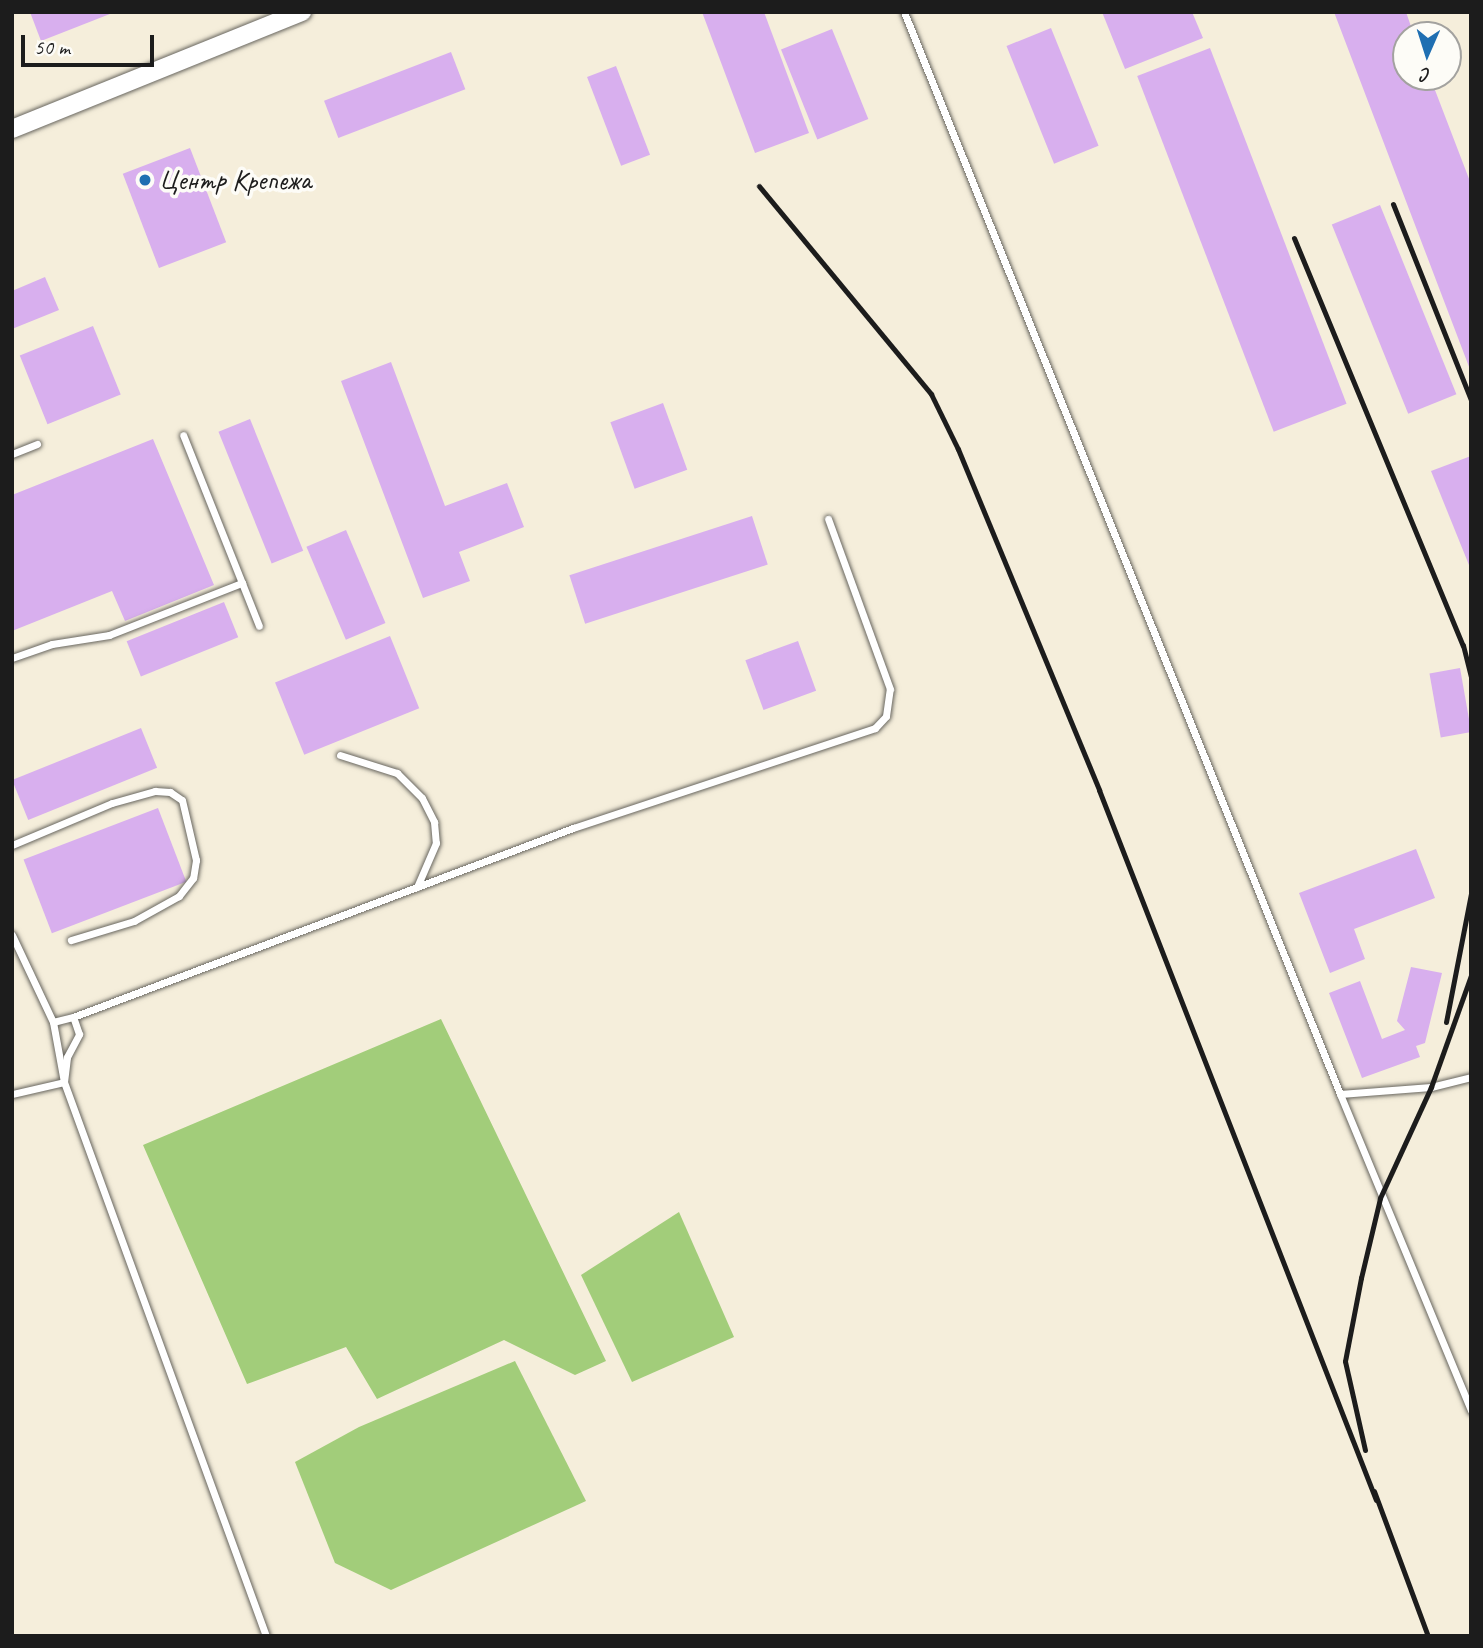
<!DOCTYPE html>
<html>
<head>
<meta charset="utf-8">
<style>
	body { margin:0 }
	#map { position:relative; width:1483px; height:1648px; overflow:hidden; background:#f5eedb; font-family:Caveat,sans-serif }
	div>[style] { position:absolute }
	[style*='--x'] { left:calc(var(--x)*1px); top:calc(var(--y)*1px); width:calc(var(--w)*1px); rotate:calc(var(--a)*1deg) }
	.green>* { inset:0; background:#a2cd7a }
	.building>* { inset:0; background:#d8afee; transform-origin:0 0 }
	.roads { filter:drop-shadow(0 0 2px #68665f) drop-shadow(0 0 2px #68665f) }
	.service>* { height:7px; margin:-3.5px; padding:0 3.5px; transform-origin:3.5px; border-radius:3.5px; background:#fff }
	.tertiary>* { height:18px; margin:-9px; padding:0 9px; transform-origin:9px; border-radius:9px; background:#fff }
	.rail>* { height:5px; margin:-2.5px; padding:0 2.5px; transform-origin:2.5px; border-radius:2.5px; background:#1c1c1c }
	.dots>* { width:19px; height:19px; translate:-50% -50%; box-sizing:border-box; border:4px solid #fdfcf7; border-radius:50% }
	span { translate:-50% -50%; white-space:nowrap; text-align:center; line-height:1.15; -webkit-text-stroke:7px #fdfcf7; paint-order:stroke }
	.poi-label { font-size:28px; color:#1c1c1c }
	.left { translate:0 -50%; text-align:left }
	.frame { position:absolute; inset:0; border:14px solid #1c1c1c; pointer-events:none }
	.north { position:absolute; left:1392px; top:21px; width:70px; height:70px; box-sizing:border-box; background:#fdfcf7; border:2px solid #a3a29f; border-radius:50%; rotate:183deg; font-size:19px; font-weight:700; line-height:28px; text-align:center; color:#1c1c1c }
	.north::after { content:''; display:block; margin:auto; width:24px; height:32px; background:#1f6fb2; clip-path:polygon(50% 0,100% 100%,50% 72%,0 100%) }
	.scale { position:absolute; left:21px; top:35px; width:133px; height:32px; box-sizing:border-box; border:4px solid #1c1c1c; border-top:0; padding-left:9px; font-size:21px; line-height:24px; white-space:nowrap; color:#1c1c1c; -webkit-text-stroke:5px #fdfcf7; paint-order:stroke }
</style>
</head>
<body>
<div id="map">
	<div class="green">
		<i style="clip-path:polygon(441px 1019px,606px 1361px,575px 1375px,504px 1340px,377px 1399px,346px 1347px,247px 1384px,143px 1145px)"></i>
		<i style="clip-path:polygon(679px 1212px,734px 1337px,632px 1382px,581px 1275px)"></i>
		<i style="clip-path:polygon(515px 1361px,586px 1501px,391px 1590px,335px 1563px,295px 1462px,359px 1427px)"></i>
	</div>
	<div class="building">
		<i style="clip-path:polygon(30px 12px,115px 12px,41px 41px)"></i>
		<i style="clip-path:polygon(702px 12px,764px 12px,809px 133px,755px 153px)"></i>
		<i style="clip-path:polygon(1102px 12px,1192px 12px,1203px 38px,1125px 69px)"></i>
		<i style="clip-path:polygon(1334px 12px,1406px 12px,1414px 35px,1406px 35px,1406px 77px,1430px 77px,1471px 184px,1471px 372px)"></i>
		<i style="left:1051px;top:28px;width:127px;height:48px;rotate:68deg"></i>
		<i style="left:832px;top:29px;width:97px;height:55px;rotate:68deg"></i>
		<i style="left:1210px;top:48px;width:381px;height:78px;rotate:69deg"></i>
		<i style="left:451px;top:52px;width:40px;height:136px;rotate:69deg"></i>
		<i style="left:616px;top:66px;width:95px;height:31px;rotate:69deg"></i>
		<i style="left:190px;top:148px;width:101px;height:72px;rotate:69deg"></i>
		<i style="left:1380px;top:205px;width:204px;height:52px;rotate:68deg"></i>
		<i style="clip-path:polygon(45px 277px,59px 310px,12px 329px,12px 291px)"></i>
		<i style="left:93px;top:326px;width:74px;height:79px;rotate:68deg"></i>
		<i style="clip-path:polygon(391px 362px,445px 506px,507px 483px,524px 527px,459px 552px,470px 581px,423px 598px,341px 381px)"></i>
		<i style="left:663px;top:403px;width:71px;height:56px;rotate:70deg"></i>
		<i style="left:250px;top:419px;width:142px;height:34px;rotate:68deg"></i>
		<i style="clip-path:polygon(153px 439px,214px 585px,125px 621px,112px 591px,12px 631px,12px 495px)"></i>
		<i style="clip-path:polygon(1471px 456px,1471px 570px,1431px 471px)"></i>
		<i style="left:752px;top:516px;width:51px;height:192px;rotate:72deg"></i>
		<i style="left:346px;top:530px;width:101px;height:43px;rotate:67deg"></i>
		<i style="left:224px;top:602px;width:38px;height:105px;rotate:68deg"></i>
		<i style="left:390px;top:636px;width:78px;height:124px;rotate:68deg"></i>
		<i style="left:798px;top:641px;width:53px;height:56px;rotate:70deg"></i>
		<i style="left:1460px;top:668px;width:65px;height:31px;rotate:80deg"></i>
		<i style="left:141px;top:728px;width:43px;height:139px;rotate:68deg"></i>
		<i style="left:158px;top:808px;width:79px;height:144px;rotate:69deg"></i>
		<i style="clip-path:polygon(1416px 849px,1435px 898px,1354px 929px,1365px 959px,1330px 973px,1299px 893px)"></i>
		<i style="clip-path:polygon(1411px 967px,1442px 973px,1425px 1043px,1416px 1046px,1420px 1057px,1362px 1078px,1329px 993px,1360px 981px,1382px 1039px,1405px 1030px,1397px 1021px)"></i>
	</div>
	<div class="roads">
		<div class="service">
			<i style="--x:904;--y:12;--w:1167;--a:68.05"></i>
			<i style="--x:1340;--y:1094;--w:91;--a:-4.4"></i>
			<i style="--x:1431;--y:1087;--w:41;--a:-14"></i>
			<i style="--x:12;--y:454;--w:27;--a:-22"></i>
			<i style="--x:242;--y:583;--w:46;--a:68.4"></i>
			<i style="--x:12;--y:658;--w:42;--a:-19.3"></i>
			<i style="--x:52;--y:644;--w:58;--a:-9"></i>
			<i style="--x:109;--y:635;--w:143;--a:-21.4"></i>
			<i style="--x:242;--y:583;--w:159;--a:-111.7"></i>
			<i style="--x:340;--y:755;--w:60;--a:17.5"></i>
			<i style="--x:397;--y:773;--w:35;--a:45"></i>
			<i style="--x:422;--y:798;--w:27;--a:63"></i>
			<i style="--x:434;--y:822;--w:21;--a:85"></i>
			<i style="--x:436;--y:843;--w:48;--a:113.4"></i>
			<i style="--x:12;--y:845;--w:108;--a:-22.8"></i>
			<i style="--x:112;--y:803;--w:45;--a:-15.6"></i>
			<i style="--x:155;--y:791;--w:15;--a:4"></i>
			<i style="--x:170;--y:792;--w:14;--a:34"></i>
			<i style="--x:182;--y:800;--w:62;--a:76.9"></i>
			<i style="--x:196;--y:860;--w:18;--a:99"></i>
			<i style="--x:193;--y:878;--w:23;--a:128"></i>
			<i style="--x:179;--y:896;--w:51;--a:150.9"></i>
			<i style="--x:134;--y:921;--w:66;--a:163.2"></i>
			<i style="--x:12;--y:935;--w:96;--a:64.8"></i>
			<i style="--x:53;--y:1022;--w:61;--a:79.6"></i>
			<i style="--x:64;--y:1082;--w:590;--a:69.97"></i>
			<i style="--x:53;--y:1022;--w:21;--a:-14"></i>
			<i style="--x:64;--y:1082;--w:25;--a:-83"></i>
			<i style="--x:67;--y:1057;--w:26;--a:-62"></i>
			<i style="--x:79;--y:1034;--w:18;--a:-109"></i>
			<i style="--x:73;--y:1017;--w:535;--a:-20.71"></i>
			<i style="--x:573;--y:828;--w:318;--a:-18.3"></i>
			<i style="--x:875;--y:728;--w:16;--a:-47"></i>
			<i style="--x:886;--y:716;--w:27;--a:-82"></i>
			<i style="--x:890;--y:689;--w:181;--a:-110"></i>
			<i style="--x:12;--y:1094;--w:53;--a:-13"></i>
			<i style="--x:1340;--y:1094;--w:343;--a:67.5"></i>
		</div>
		<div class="tertiary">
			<i style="--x:12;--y:129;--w:313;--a:-22"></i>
		</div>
	</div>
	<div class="rail">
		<i style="--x:759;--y:186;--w:270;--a:50.4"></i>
		<i style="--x:931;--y:394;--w:61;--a:63.9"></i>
		<i style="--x:958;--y:449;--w:369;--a:67.5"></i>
		<i style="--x:1099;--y:790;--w:762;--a:68.69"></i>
		<i style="--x:1393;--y:204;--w:211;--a:68.3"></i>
		<i style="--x:1294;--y:238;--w:441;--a:67.5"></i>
		<i style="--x:1463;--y:645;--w:34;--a:76"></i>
		<i style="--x:1446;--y:1022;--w:131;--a:-79"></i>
		<i style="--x:1365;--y:1450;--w:91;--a:-102.7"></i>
		<i style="--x:1345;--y:1361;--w:85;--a:-79.1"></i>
		<i style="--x:1361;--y:1278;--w:82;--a:-76.6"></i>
		<i style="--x:1380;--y:1198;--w:122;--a:-65.3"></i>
		<i style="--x:1431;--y:1087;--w:119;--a:-70.3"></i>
		<i style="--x:1374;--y:1491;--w:155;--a:69.6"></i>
	</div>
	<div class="dots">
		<i style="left:145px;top:180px;background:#1f6fb2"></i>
	</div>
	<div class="poi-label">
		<span class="left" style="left:159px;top:180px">Центр Крепежа</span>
	</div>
	<div class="frame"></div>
	<div class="north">С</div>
	<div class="scale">50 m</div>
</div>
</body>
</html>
